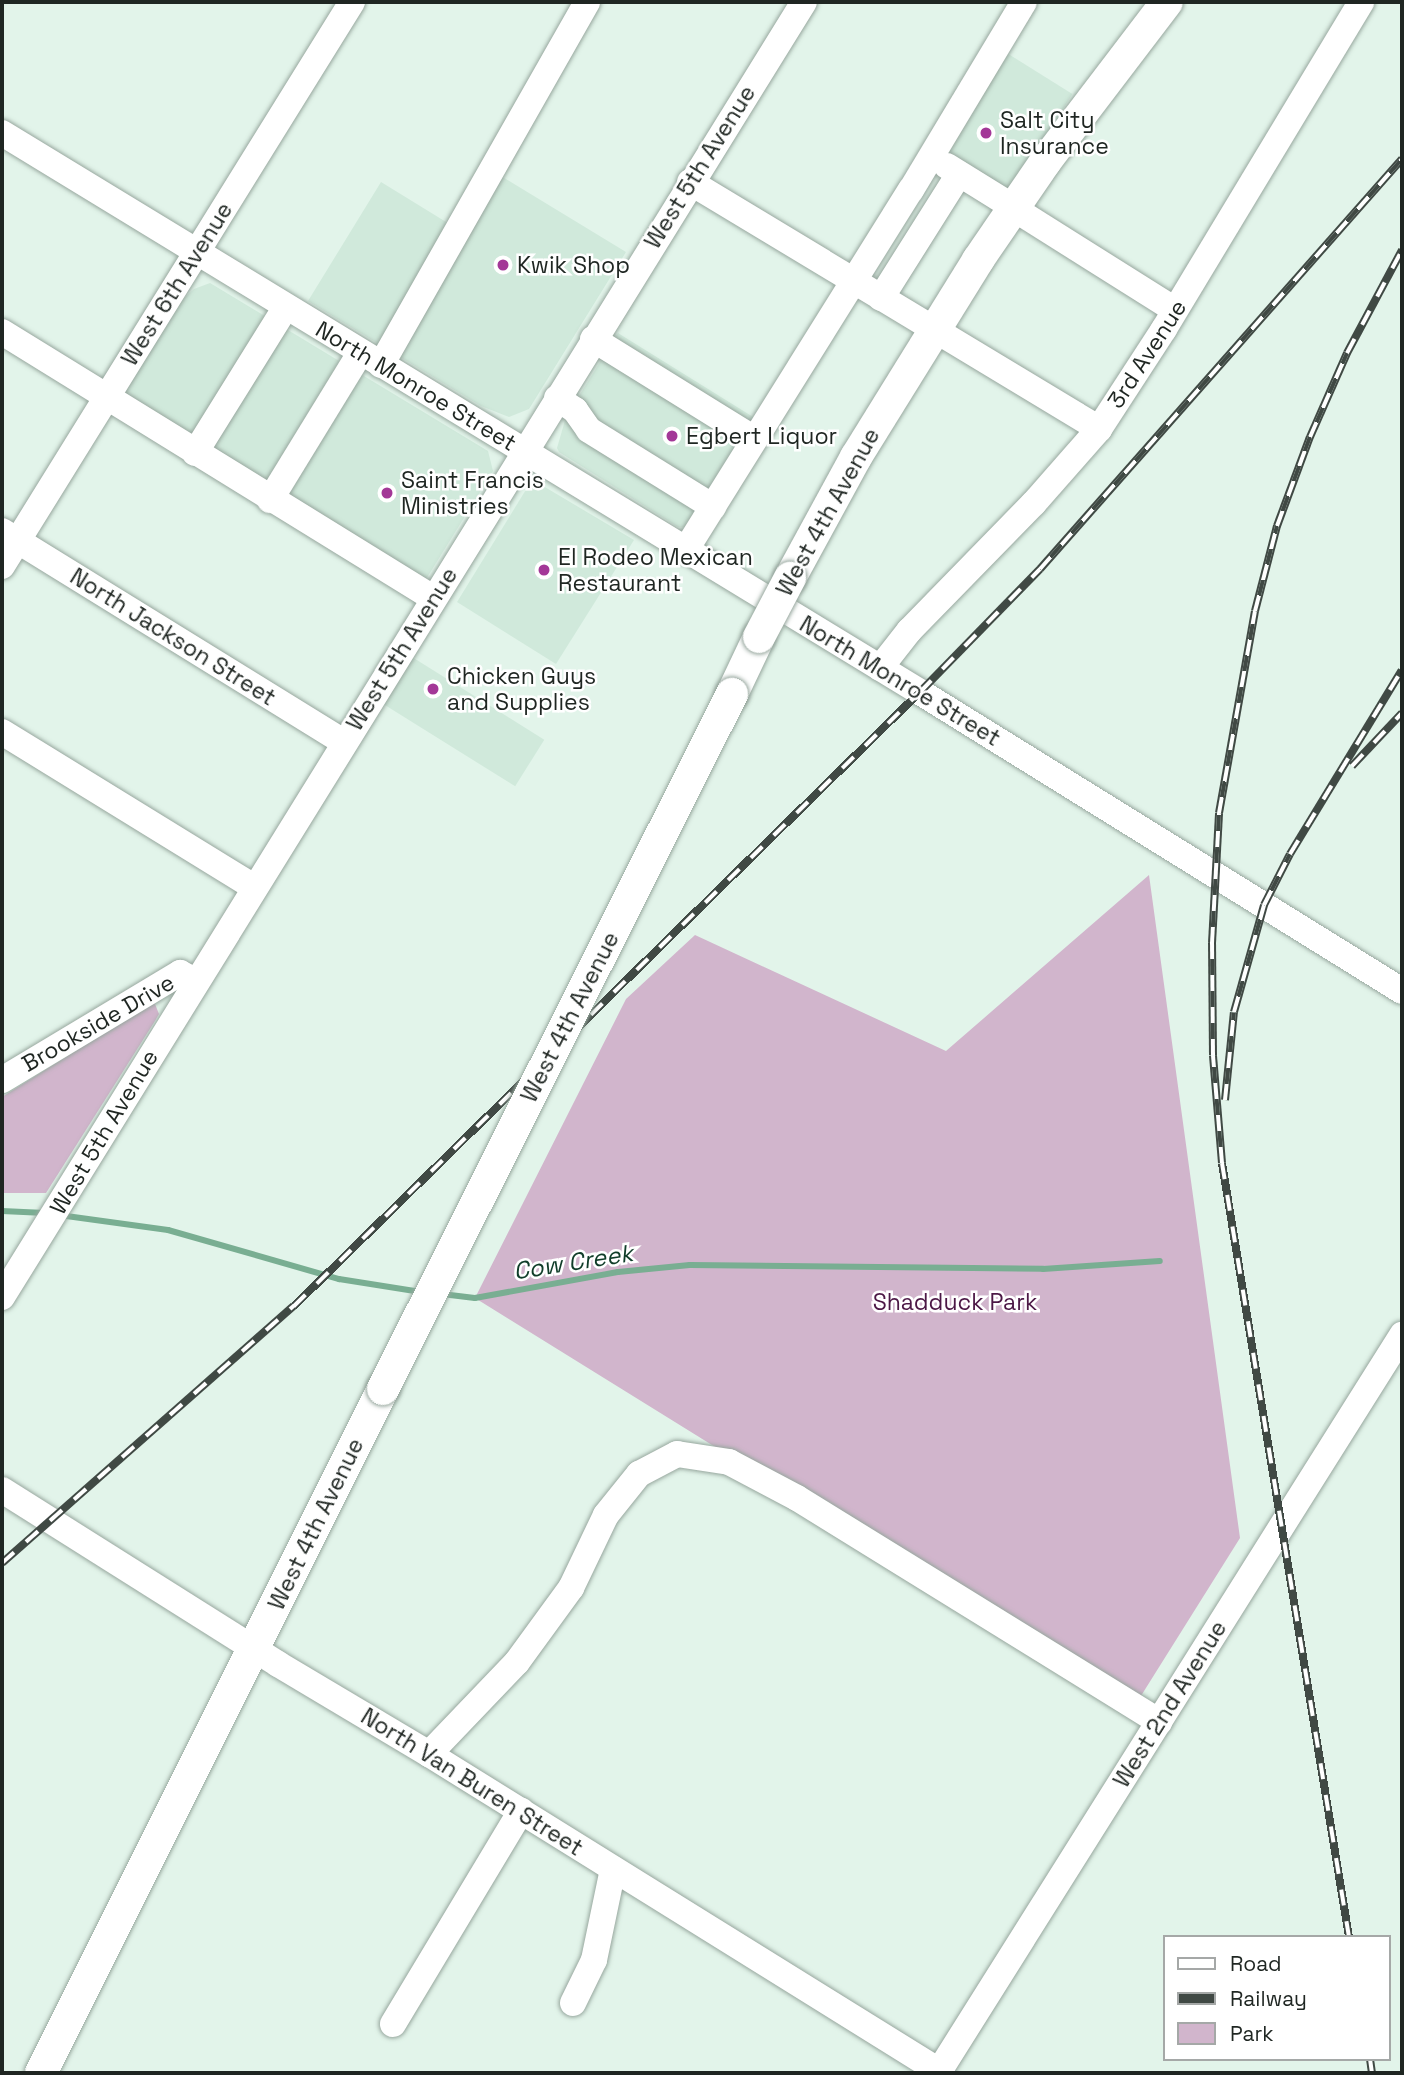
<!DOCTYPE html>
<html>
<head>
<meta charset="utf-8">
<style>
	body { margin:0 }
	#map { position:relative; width:1404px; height:2075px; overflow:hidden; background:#e2f4ea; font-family:"Space Grotesk",sans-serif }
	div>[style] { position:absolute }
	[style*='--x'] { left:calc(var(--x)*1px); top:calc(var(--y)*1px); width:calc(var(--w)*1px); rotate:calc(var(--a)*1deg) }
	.built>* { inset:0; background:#d0e9db; transform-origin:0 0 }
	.green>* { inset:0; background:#d1b5cc }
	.stream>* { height:6px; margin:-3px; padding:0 3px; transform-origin:3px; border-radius:3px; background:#79ae92 }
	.roads { filter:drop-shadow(0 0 2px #97a79e) drop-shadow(0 0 2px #97a79e) }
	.minor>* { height:26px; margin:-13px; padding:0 13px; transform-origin:13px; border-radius:13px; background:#fff }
	.major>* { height:32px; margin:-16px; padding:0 16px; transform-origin:16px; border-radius:16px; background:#fff }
	.rail>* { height:8px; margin-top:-4px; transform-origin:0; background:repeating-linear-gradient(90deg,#fff 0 16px,#404944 0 32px); box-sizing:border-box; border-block:2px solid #404944 }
	.bridges { filter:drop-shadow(0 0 2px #97a79e) drop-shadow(0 0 2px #97a79e) }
	.major-bridge>* { height:32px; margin:-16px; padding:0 16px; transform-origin:16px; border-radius:16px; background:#fff }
	.dots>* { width:19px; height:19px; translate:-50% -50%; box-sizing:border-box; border:4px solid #fff; border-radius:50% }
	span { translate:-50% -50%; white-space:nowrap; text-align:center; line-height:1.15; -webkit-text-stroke:5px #fff; paint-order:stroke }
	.poi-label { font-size:23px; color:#1f2622 }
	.left { translate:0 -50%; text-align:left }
	.street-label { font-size:23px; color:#1f2622 }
	.park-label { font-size:23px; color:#4c1846 }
	.water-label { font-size:24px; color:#103d29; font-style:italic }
	.frame { position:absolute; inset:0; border:4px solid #1f2622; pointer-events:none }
	.legend { position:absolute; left:1163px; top:1935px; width:228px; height:126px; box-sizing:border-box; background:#fff; border:2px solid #a5a8a7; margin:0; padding:9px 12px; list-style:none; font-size:21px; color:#1f2622 }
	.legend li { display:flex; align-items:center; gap:14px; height:35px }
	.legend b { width:35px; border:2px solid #a5a8a7 }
</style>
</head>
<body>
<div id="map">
	<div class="built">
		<i style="left:1002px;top:50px;width:83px;height:119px;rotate:32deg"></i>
		<i style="clip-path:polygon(486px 167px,626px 252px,529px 409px,509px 417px,481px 406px,308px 301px,381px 182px,451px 225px)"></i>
		<i style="clip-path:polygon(210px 283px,488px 451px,493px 471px,423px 584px,120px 398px,180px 302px,194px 289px)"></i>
		<i style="clip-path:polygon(618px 333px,758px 420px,689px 528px,678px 527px,559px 452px,557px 448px,566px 417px)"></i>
		<i style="clip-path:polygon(538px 483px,634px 540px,556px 664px,457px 602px,527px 488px)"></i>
		<i style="left:412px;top:657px;width:156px;height:55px;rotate:32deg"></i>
	</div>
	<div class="green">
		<i style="clip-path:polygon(1149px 875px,1240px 1538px,1134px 1707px,475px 1298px,626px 999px,695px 935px,946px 1051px)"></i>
		<i style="clip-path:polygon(155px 1004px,159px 1014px,155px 1021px,46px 1193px,2px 1193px,2px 1097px,149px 1005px)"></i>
	</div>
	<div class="stream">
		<i style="--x:2;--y:1211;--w:43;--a:2.7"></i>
		<i style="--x:59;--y:1215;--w:110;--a:7.8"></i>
		<i style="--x:168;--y:1230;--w:178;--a:16"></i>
		<i style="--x:339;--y:1279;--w:83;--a:9"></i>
		<i style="--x:442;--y:1294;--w:33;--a:7"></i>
		<i style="--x:475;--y:1298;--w:145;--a:-10.3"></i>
		<i style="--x:618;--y:1272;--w:72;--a:-5.6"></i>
		<i style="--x:690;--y:1265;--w:353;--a:0.6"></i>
		<i style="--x:1043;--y:1269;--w:117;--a:-3.9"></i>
	</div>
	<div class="roads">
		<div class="minor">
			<i style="--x:2;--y:133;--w:1075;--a:31.34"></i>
			<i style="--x:920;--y:692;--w:567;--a:31.81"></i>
			<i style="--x:947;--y:166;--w:78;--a:31.8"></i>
			<i style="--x:690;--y:182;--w:478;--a:31.1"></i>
			<i style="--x:1013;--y:208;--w:191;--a:32.2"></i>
			<i style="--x:881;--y:298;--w:146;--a:-57.8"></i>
			<i style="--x:2;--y:332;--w:506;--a:31.68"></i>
			<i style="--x:593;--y:339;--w:190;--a:31.8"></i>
			<i style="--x:381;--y:365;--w:417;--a:-60.4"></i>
			<i style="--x:557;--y:398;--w:22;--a:34"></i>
			<i style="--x:575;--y:410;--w:24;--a:55"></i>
			<i style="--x:589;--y:430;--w:146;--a:31.8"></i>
			<i style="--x:195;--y:453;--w:172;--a:-58.1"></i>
			<i style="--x:270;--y:500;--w:172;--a:-58.5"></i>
			<i style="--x:2;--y:531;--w:402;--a:31.7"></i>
			<i style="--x:685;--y:551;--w:426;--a:-58"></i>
			<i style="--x:911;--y:190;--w:219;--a:-59"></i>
			<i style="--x:2;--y:566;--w:664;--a:-58.18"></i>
			<i style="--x:880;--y:668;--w:47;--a:-51.9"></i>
			<i style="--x:909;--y:631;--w:179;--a:-45.7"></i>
			<i style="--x:1034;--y:503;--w:98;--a:-48.7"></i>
			<i style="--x:1099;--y:429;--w:119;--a:-57"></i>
			<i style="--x:1164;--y:329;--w:382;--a:-58.9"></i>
			<i style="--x:2;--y:732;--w:296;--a:31.6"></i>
			<i style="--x:2;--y:1080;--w:208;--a:-31"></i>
			<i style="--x:180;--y:973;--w:18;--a:27"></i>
			<i style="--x:2;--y:1297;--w:1523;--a:-58.23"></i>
			<i style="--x:2;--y:1490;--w:326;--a:32.2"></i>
			<i style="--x:278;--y:1664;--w:176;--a:30.8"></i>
			<i style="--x:429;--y:1754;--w:604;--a:31.87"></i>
			<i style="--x:429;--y:1754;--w:127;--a:-46.3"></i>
			<i style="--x:517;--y:1662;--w:92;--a:-53.9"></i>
			<i style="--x:571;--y:1588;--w:81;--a:-64.4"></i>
			<i style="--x:606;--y:1515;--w:53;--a:-51.2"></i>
			<i style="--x:639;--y:1474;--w:43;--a:-27.8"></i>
			<i style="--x:677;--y:1454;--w:53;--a:8.7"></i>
			<i style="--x:729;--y:1462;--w:77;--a:27.9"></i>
			<i style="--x:797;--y:1498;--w:426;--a:31.7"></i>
			<i style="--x:573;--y:2003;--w:48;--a:-64"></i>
			<i style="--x:594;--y:1960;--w:93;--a:-78.2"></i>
			<i style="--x:393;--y:2024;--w:249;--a:-59"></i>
			<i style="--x:938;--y:2073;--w:872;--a:-57.84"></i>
		</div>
		<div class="major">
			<i style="--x:790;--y:578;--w:138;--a:-61.4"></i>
			<i style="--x:856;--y:457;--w:232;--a:-58.2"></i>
			<i style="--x:978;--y:260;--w:119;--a:-55.6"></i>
			<i style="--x:1045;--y:162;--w:201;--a:-52.7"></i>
			<i style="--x:732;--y:694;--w:63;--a:-64.7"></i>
			<i style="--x:41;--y:2073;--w:765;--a:-63.43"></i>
		</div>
	</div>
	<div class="rail">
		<i style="--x:1352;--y:766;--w:73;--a:-46.7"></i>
		<i style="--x:1225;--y:1100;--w:88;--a:-84.2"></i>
		<i style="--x:1234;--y:1012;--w:111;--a:-74.3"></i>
		<i style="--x:1264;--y:905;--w:57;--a:-63"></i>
		<i style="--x:1290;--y:854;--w:215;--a:-58.7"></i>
		<i style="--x:2;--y:1563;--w:389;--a:-41.4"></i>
		<i style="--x:294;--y:1306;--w:877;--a:-44.45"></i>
		<i style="--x:920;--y:692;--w:172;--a:-45.7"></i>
		<i style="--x:1040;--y:569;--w:547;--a:-48.56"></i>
		<i style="--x:1349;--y:1937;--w:784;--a:-99.32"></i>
		<i style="--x:1222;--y:1163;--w:108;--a:-94.8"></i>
		<i style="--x:1213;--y:1055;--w:112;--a:-90.5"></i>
		<i style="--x:1212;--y:943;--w:130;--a:-86.9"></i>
		<i style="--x:1219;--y:813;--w:205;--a:-79.9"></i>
		<i style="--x:1255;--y:611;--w:88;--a:-75.5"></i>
		<i style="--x:1277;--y:526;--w:95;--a:-69.7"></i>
		<i style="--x:1310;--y:437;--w:92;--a:-66.2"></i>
		<i style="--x:1347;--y:353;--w:117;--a:-61.9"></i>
		<i style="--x:1370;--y:2059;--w:14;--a:82"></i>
	</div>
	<div class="bridges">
		<div class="major-bridge">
			<i style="--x:759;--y:637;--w:67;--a:-62.3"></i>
			<i style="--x:383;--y:1389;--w:778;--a:-63.34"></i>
		</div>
	</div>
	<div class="dots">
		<i style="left:986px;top:133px;background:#a33797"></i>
		<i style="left:503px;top:265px;background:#a33797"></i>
		<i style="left:672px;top:436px;background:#a33797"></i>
		<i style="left:387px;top:493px;background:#a33797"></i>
		<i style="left:544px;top:570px;background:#a33797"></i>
		<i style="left:433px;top:689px;background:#a33797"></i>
	</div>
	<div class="poi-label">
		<span class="left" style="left:1000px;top:133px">Salt City<br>Insurance</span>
		<span class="left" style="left:517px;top:265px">Kwik Shop</span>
		<span class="left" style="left:686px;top:436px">Egbert Liquor</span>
		<span class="left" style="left:401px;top:493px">Saint Francis<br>Ministries</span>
		<span class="left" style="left:558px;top:570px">El Rodeo Mexican<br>Restaurant</span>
		<span class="left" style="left:447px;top:689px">Chicken Guys<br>and Supplies</span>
	</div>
	<div class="street-label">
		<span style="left:700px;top:167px;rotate:-58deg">West 5th Avenue</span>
		<span style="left:177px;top:284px;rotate:-58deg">West 6th Avenue</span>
		<span style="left:1147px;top:354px;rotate:-57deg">3rd Avenue</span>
		<span style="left:416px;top:386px;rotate:31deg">North Monroe Street</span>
		<span style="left:828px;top:512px;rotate:-61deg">West 4th Avenue</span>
		<span style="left:173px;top:637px;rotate:32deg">North Jackson Street</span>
		<span style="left:402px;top:649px;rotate:-58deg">West 5th Avenue</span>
		<span style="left:900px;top:681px;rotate:31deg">North Monroe Street</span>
		<span style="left:570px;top:1017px;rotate:-63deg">West 4th Avenue</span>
		<span style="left:98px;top:1023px;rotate:-30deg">Brookside Drive</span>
		<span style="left:104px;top:1132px;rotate:-59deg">West 5th Avenue</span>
		<span style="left:316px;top:1524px;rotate:-64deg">West 4th Avenue</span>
		<span style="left:1170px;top:1704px;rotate:-58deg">West 2nd Avenue</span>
		<span style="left:472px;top:1782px;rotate:32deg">North Van Buren Street</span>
	</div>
	<div class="park-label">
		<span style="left:955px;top:1302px">Shadduck Park</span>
	</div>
	<div class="water-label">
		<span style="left:573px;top:1262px;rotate:-9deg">Cow Creek</span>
	</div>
	<div class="frame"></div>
	<ul class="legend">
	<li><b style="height:9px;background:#fff"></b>Road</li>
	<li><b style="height:9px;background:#404944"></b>Railway</li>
	<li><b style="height:19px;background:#d1b5cc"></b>Park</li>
	</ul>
</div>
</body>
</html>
